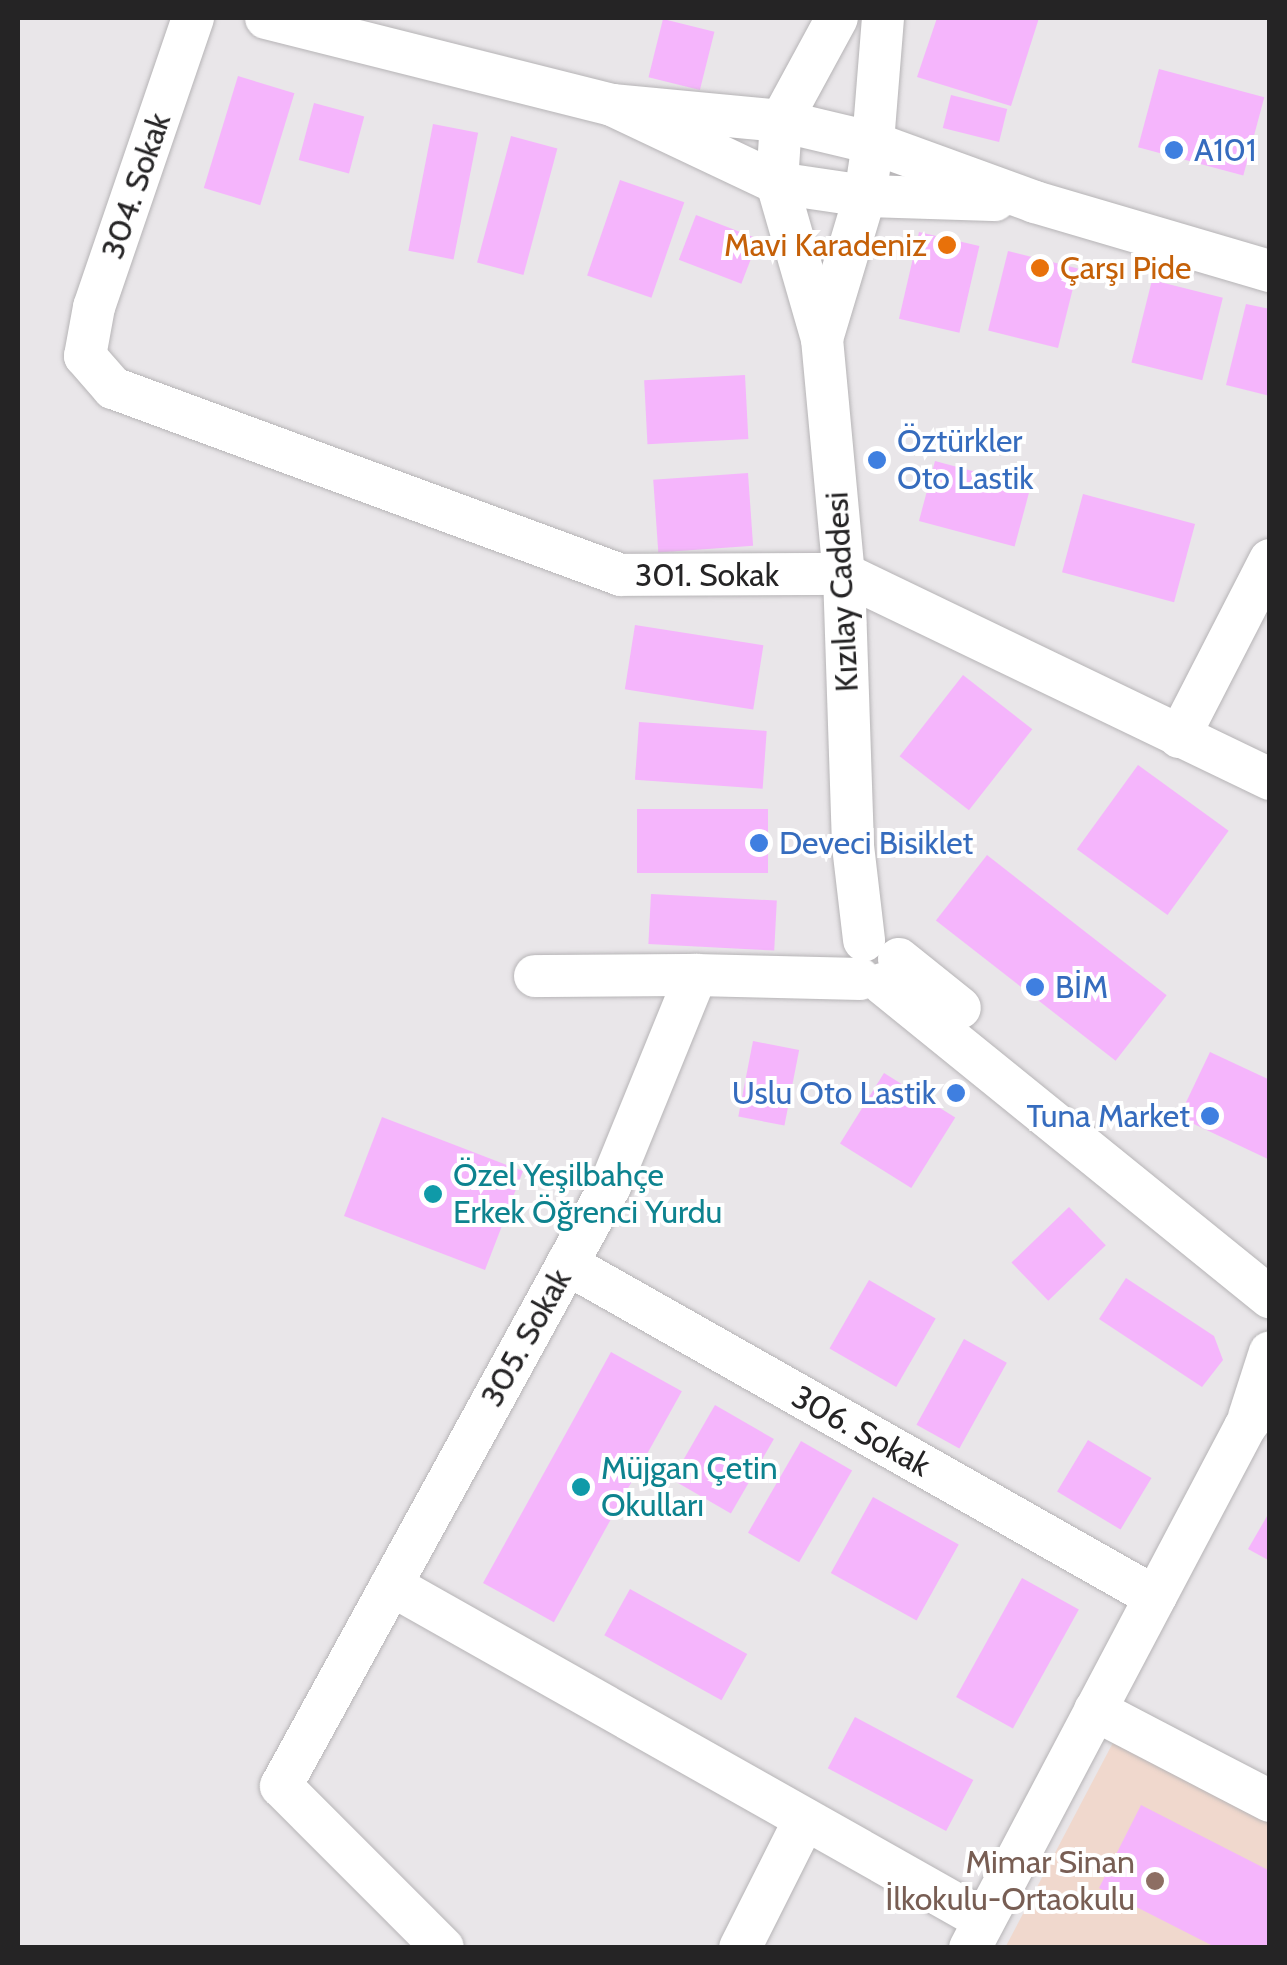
<!DOCTYPE html>
<html>
<head>
<meta charset="utf-8">
<style>
	body { margin:0 }
	#map { position:relative; width:1287px; height:1965px; overflow:hidden; background:#e9e6e9; font-family:Cabin,sans-serif }
	div>[style] { position:absolute }
	[style*='--x'] { left:calc(var(--x)*1px); top:calc(var(--y)*1px); width:calc(var(--w)*1px); rotate:calc(var(--a)*1deg) }
	.education>* { inset:0; background:#f0d8cd }
	.building>* { inset:0; background:#f5b5fc; transform-origin:0 0 }
	.roads { filter:drop-shadow(0 0 2px #b6b4b6) drop-shadow(0 0 2px #b6b4b6) }
	.minor>* { height:42px; margin:-21px; padding:0 21px; transform-origin:21px; border-radius:21px; background:#fff }
	.dots>* { width:28px; height:28px; translate:-50% -50%; box-sizing:border-box; border:5px solid #fff; border-radius:50% }
	span { translate:-50% -50%; white-space:nowrap; text-align:center; line-height:1.15; -webkit-text-stroke:8px #fff; paint-order:stroke }
	.shop-label { font-size:32px; color:#366cbe }
	.left { translate:0 -50%; text-align:left }
	.right { translate:-100% -50%; text-align:right }
	.street-label { font-size:32px; color:#252425 }
	.food-label { font-size:32px; color:#c56008 }
	.culture-label { font-size:32px; color:#0d838f }
	.education-label { font-size:32px; color:#785e54 }
	.frame { position:absolute; inset:0; border:20px solid #252425; pointer-events:none }
</style>
</head>
<body>
<div id="map">
	<div class="education">
		<i style="clip-path:polygon(1117px 1735px,1269px 1814px,1269px 1947px,1005px 1948px)"></i>
	</div>
	<div class="building">
		<i style="clip-path:polygon(937px 18px,1039px 18px,1011px 106px,917px 77px)"></i>
		<i style="left:663px;top:19px;width:53px;height:60px;rotate:14deg"></i>
		<i style="left:1159px;top:69px;width:109px;height:81px;rotate:15deg"></i>
		<i style="left:238px;top:76px;width:59px;height:117px;rotate:17deg"></i>
		<i style="left:951px;top:95px;width:58px;height:34px;rotate:14deg"></i>
		<i style="left:314px;top:103px;width:52px;height:59px;rotate:15deg"></i>
		<i style="left:433px;top:124px;width:46px;height:129px;rotate:11deg"></i>
		<i style="left:511px;top:136px;width:48px;height:131px;rotate:15deg"></i>
		<i style="left:620px;top:180px;width:68px;height:101px;rotate:19deg"></i>
		<i style="left:696px;top:215px;width:67px;height:48px;rotate:21deg"></i>
		<i style="left:919px;top:232px;width:62px;height:89px;rotate:13deg"></i>
		<i style="left:1008px;top:251px;width:72px;height:82px;rotate:14deg"></i>
		<i style="left:1152px;top:280px;width:73px;height:85px;rotate:14deg"></i>
		<i style="clip-path:polygon(1246px 304px,1270px 309px,1270px 396px,1226px 385px)"></i>
		<i style="left:745px;top:375px;width:64px;height:101px;rotate:87deg"></i>
		<i style="left:935px;top:461px;width:99px;height:62px;rotate:15deg"></i>
		<i style="left:748px;top:473px;width:73px;height:95px;rotate:86deg"></i>
		<i style="left:1083px;top:494px;width:116px;height:81px;rotate:15deg"></i>
		<i style="left:635px;top:625px;width:130px;height:65px;rotate:9deg"></i>
		<i style="left:963px;top:675px;width:88px;height:103px;rotate:38deg"></i>
		<i style="left:639px;top:722px;width:128px;height:58px;rotate:4deg"></i>
		<i style="left:1138px;top:765px;width:112px;height:104px;rotate:36deg"></i>
		<i style="left:637px;top:809px;width:131px;height:64px"></i>
		<i style="left:987px;top:855px;width:228px;height:83px;rotate:38deg"></i>
		<i style="left:651px;top:894px;width:126px;height:50px;rotate:3deg"></i>
		<i style="left:753px;top:1041px;width:47px;height:77px;rotate:11deg"></i>
		<i style="clip-path:polygon(1210px 1052px,1270px 1080px,1270px 1160px,1179px 1117px)"></i>
		<i style="left:884px;top:1073px;width:84px;height:83px;rotate:32deg"></i>
		<i style="left:382px;top:1117px;width:151px;height:106px;rotate:21deg"></i>
		<i style="left:1069px;top:1207px;width:53px;height:80px;rotate:46deg"></i>
		<i style="clip-path:polygon(1126px 1278px,1214px 1336px,1223px 1360px,1202px 1387px,1099px 1319px)"></i>
		<i style="left:869px;top:1280px;width:77px;height:79px;rotate:30deg"></i>
		<i style="left:964px;top:1339px;width:49px;height:98px;rotate:29deg"></i>
		<i style="left:611px;top:1352px;width:81px;height:264px;rotate:29deg"></i>
		<i style="left:715px;top:1405px;width:68px;height:86px;rotate:30deg"></i>
		<i style="left:1088px;top:1440px;width:74px;height:60px;rotate:31deg"></i>
		<i style="left:801px;top:1441px;width:59px;height:106px;rotate:30deg"></i>
		<i style="left:873px;top:1497px;width:98px;height:87px;rotate:29deg"></i>
		<i style="clip-path:polygon(1270px 1511px,1270px 1561px,1248px 1549px)"></i>
		<i style="left:1022px;top:1578px;width:65px;height:136px;rotate:29deg"></i>
		<i style="left:630px;top:1589px;width:134px;height:53px;rotate:29deg"></i>
		<i style="left:855px;top:1717px;width:134px;height:58px;rotate:28deg"></i>
		<i style="clip-path:polygon(1141px 1805px,1270px 1871px,1270px 1948px,1217px 1948px,1099px 1888px)"></i>
	</div>
	<div class="roads">
		<div class="minor">
			<i style="--x:193;--y:18;--w:305;--a:108.9"></i>
			<i style="--x:94;--y:307;--w:50;--a:100.4"></i>
			<i style="--x:85;--y:356;--w:43;--a:48.8"></i>
			<i style="--x:113;--y:388;--w:541;--a:20.21"></i>
			<i style="--x:621;--y:575;--w:223;--a:-0.3"></i>
			<i style="--x:844;--y:574;--w:473;--a:25.7"></i>
			<i style="--x:266;--y:18;--w:357;--a:14.1"></i>
			<i style="--x:612;--y:105;--w:170;--a:5.4"></i>
			<i style="--x:781;--y:121;--w:95;--a:13.4"></i>
			<i style="--x:873;--y:143;--w:54;--a:98.6"></i>
			<i style="--x:865;--y:196;--w:89;--a:-171.6"></i>
			<i style="--x:777;--y:183;--w:62;--a:-86.3"></i>
			<i style="--x:781;--y:121;--w:117;--a:-61.5"></i>
			<i style="--x:883;--y:18;--w:125;--a:94.6"></i>
			<i style="--x:873;--y:143;--w:172;--a:20"></i>
			<i style="--x:1035;--y:202;--w:245;--a:16.4"></i>
			<i style="--x:612;--y:105;--w:183;--a:25.3"></i>
			<i style="--x:777;--y:183;--w:162;--a:73.9"></i>
			<i style="--x:822;--y:339;--w:236;--a:84.7"></i>
			<i style="--x:844;--y:574;--w:272;--a:88.1"></i>
			<i style="--x:853;--y:846;--w:95;--a:83.3"></i>
			<i style="--x:822;--y:339;--w:149;--a:-73.3"></i>
			<i style="--x:865;--y:196;--w:130;--a:1.8"></i>
			<i style="--x:1179;--y:737;--w:199;--a:-62.8"></i>
			<i style="--x:899;--y:959;--w:78;--a:38.8"></i>
			<i style="--x:535;--y:976;--w:161;--a:-0.4"></i>
			<i style="--x:883;--y:984;--w:498;--a:39"></i>
			<i style="--x:567;--y:1264;--w:676;--a:29.52"></i>
			<i style="--x:1249;--y:1417;--w:68;--a:-72.1"></i>
			<i style="--x:391;--y:1585;--w:681;--a:29.46"></i>
			<i style="--x:1095;--y:1710;--w:197;--a:27.5"></i>
			<i style="--x:443;--y:1948;--w:229;--a:-135"></i>
			<i style="--x:281;--y:1786;--w:684;--a:-61.26"></i>
			<i style="--x:610;--y:1186;--w:228;--a:-67.8"></i>
			<i style="--x:696;--y:975;--w:164;--a:1.4"></i>
			<i style="--x:740;--y:1948;--w:144;--a:-63.3"></i>
			<i style="--x:970;--y:1948;--w:589;--a:-62.17"></i>
			<i style="--x:1245;--y:1427;--w:41;--a:-52.9"></i>
		</div>
	</div>
	<div class="dots">
		<i style="left:1174px;top:150px;background:#3f7fe0"></i>
		<i style="left:947px;top:245px;background:#e8710a"></i>
		<i style="left:1040px;top:268px;background:#e8710a"></i>
		<i style="left:877px;top:460px;background:#3f7fe0"></i>
		<i style="left:759px;top:843px;background:#3f7fe0"></i>
		<i style="left:1035px;top:987px;background:#3f7fe0"></i>
		<i style="left:956px;top:1093px;background:#3f7fe0"></i>
		<i style="left:1210px;top:1116px;background:#3f7fe0"></i>
		<i style="left:433px;top:1194px;background:#0f9aa8"></i>
		<i style="left:581px;top:1487px;background:#0f9aa8"></i>
		<i style="left:1155px;top:1881px;background:#8d6e63"></i>
	</div>
	<div class="shop-label">
		<span class="left" style="left:1194px;top:150px">A101</span>
		<span class="left" style="left:897px;top:460px">Öztürkler<br>Oto Lastik</span>
		<span class="left" style="left:779px;top:843px">Deveci Bisiklet</span>
		<span class="left" style="left:1055px;top:987px">BİM</span>
		<span class="right" style="left:936px;top:1093px">Uslu Oto Lastik</span>
		<span class="right" style="left:1190px;top:1116px">Tuna Market</span>
	</div>
	<div class="street-label">
		<span style="left:136px;top:186px;rotate:-71deg">304. Sokak</span>
		<span style="left:707px;top:575px">301. Sokak</span>
		<span style="left:842px;top:592px;rotate:-93deg">Kızılay Caddesi</span>
		<span style="left:526px;top:1338px;rotate:-61deg">305. Sokak</span>
		<span style="left:861px;top:1431px;rotate:29deg">306. Sokak</span>
	</div>
	<div class="food-label">
		<span class="right" style="left:927px;top:245px">Mavi Karadeniz</span>
		<span class="left" style="left:1060px;top:268px">Çarşı Pide</span>
	</div>
	<div class="culture-label">
		<span class="left" style="left:453px;top:1194px">Özel Yeşilbahçe<br>Erkek Öğrenci Yurdu</span>
		<span class="left" style="left:601px;top:1487px">Müjgan Çetin<br>Okulları</span>
	</div>
	<div class="education-label">
		<span class="right" style="left:1135px;top:1881px">Mimar Sinan<br>İlkokulu-Ortaokulu</span>
	</div>
	<div class="frame"></div>
</div>
</body>
</html>
